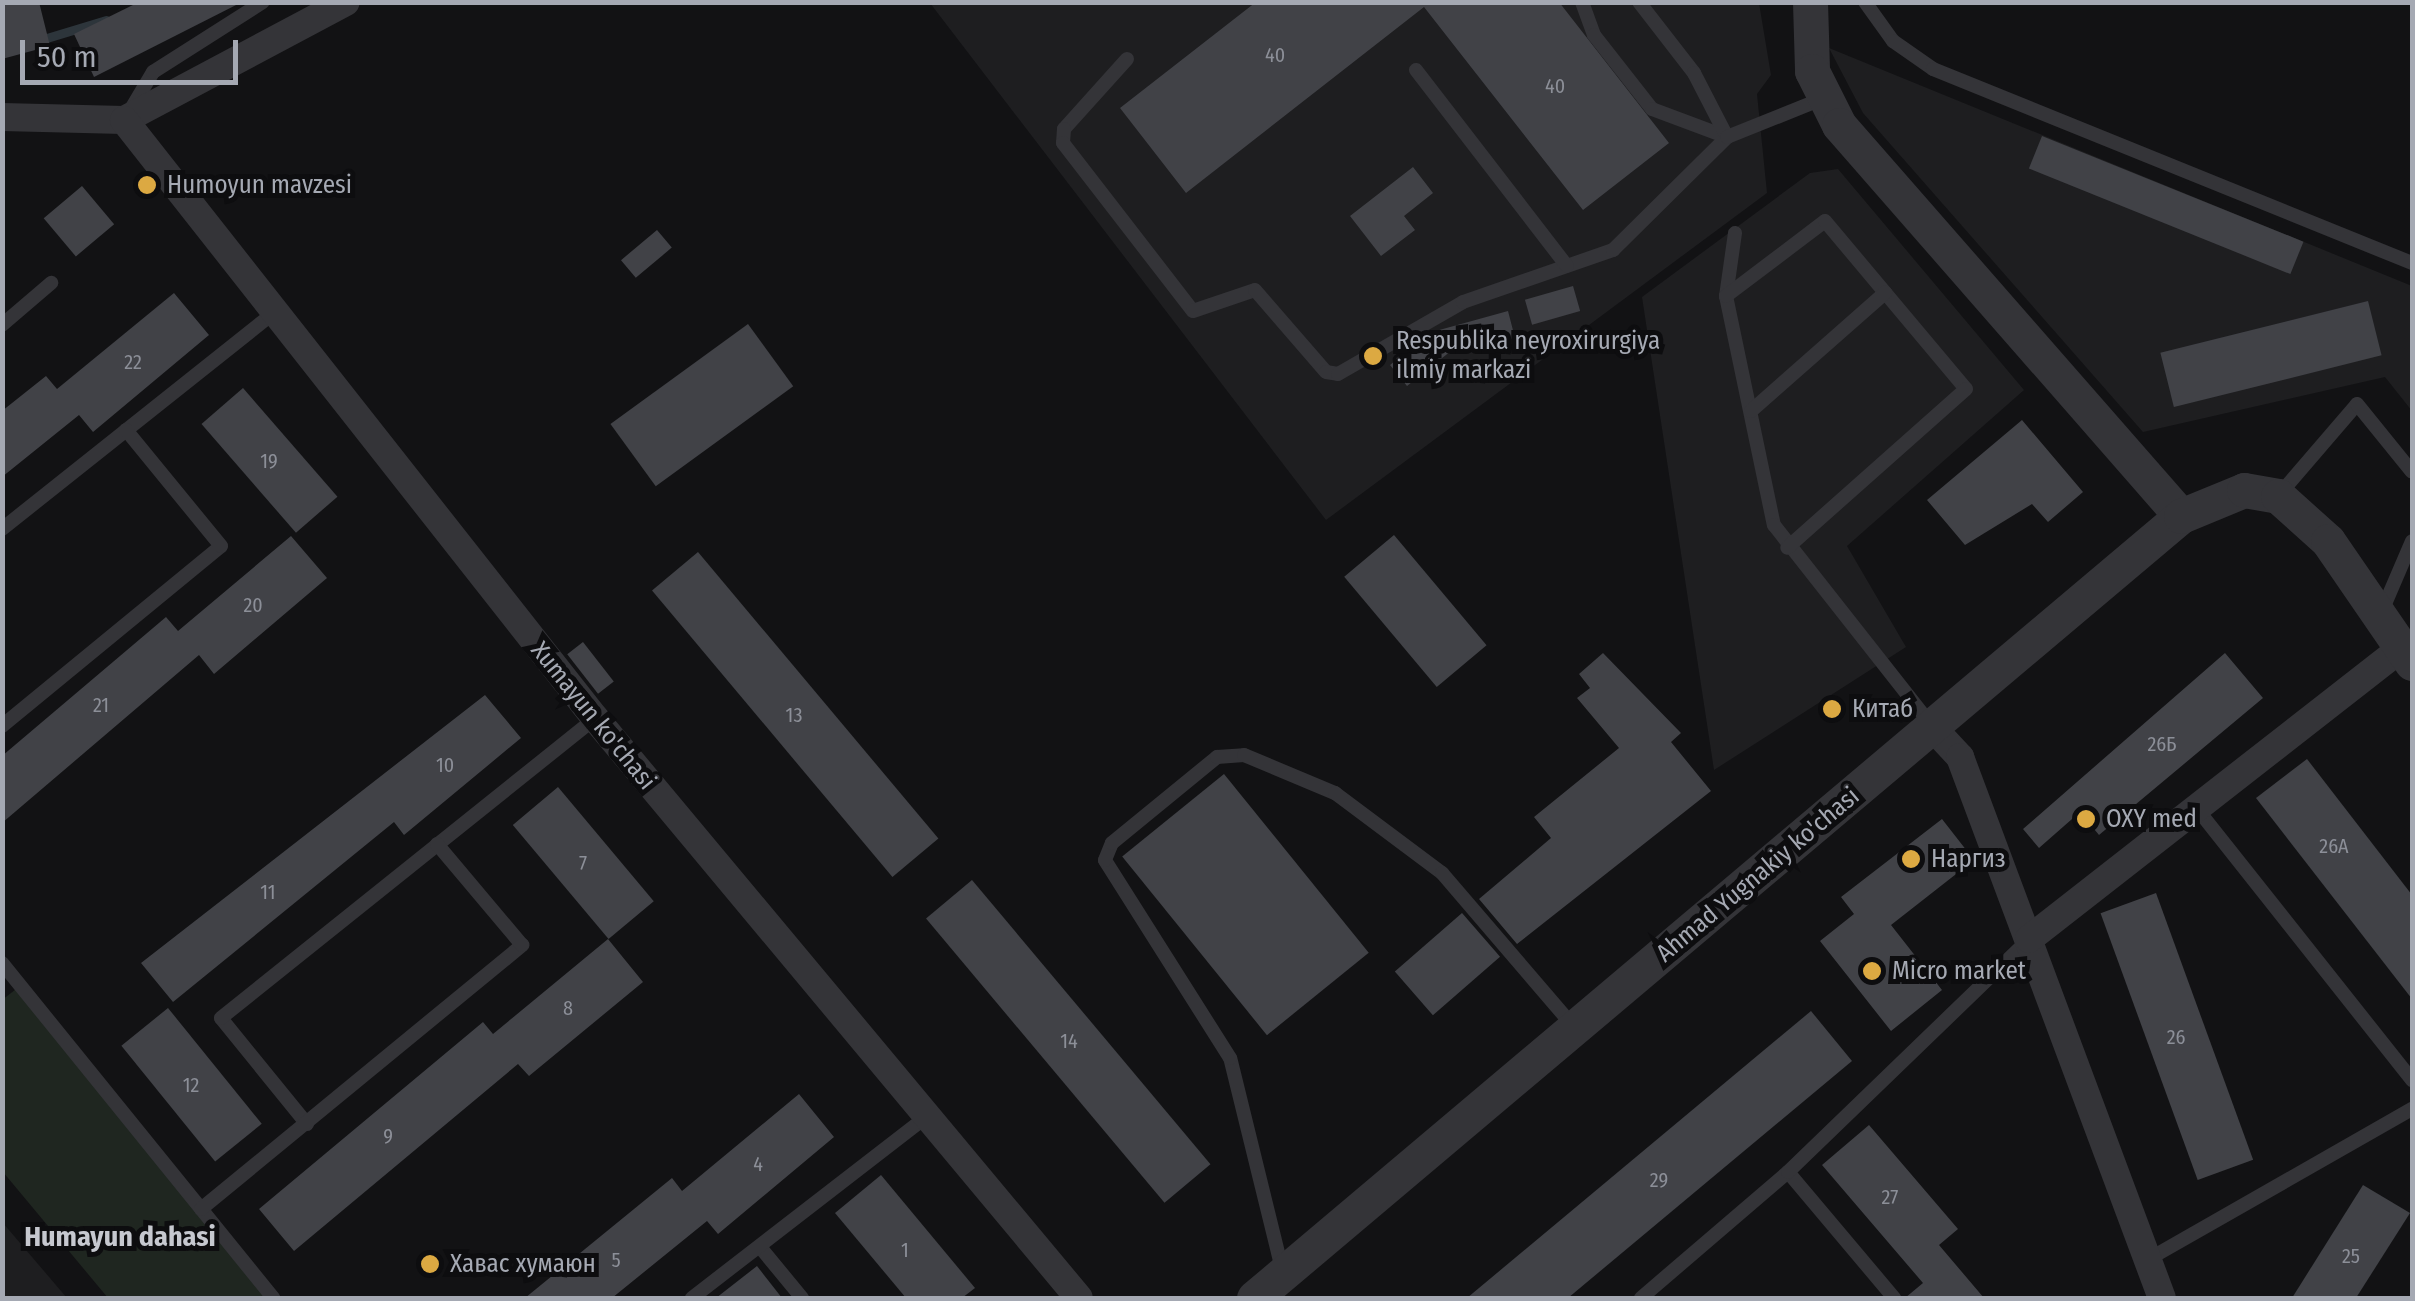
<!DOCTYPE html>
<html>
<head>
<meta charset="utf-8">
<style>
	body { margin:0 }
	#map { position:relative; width:2415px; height:1301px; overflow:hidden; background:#121214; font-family:"Fira Sans Condensed",sans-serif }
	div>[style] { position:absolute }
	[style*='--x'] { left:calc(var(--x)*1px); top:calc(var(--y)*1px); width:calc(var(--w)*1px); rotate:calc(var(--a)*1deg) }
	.built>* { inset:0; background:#1e1e20 }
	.green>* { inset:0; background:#1f2620 }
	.stream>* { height:9px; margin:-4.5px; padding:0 4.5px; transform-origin:4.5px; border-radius:4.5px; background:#2d353b }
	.building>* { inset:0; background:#414247; transform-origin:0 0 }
	.service>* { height:14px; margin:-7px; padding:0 7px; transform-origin:7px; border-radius:7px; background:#343438 }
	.minor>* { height:28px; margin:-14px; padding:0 14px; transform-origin:14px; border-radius:14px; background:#343438 }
	.tertiary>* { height:35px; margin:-17.5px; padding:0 17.5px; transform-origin:17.5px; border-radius:17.5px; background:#343438 }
	.dots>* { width:28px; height:28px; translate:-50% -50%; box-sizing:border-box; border:5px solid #0d0d0f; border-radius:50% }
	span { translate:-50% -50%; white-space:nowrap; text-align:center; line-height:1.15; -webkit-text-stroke:10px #0d0d0f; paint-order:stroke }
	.number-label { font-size:20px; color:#8c8f98 }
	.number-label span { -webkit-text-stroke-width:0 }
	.poi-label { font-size:25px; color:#a5a9b3 }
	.left { translate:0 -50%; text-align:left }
	.street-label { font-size:25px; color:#a5a9b3 }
	.neighbourhood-label { font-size:28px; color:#c6c8cf; font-weight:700 }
	.frame { position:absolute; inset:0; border:5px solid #a5a9b3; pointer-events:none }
	.scale { position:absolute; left:20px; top:40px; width:218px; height:45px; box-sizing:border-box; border:5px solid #a5a9b3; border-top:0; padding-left:12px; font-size:30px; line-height:35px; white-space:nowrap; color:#a5a9b3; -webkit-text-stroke:8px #0d0d0f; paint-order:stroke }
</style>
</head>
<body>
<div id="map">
	<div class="built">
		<i style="clip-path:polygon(930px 3px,1759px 3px,1771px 75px,1757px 94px,1767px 193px,1326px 520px)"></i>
		<i style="clip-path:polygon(1829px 48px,2412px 286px,2412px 411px,2385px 377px,2143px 432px,1863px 113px)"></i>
		<i style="clip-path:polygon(1838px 169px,2024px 390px,1847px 546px,1906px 647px,1714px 770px,1642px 297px,1810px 173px)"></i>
		<i style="clip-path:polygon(2px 1223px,3px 1223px,67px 1298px,3px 1298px)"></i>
	</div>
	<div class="green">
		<i style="clip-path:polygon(20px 986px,273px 1298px,108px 1298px,3px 1172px,2px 1000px)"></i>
	</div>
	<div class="stream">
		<i style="--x:40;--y:40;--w:69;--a:-16.9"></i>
	</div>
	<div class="building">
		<i style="clip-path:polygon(2px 2px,39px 2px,50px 46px,2px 59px)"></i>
		<i style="clip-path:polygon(139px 2px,242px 2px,94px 77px,74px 34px)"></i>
		<i style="clip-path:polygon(1256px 2px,1559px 2px,1669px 143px,1583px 210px,1424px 7px,1186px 193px,1120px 108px)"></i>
		<i style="left:2042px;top:136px;width:282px;height:35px;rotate:22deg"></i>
		<i style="clip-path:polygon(1413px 167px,1433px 193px,1404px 216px,1415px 230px,1381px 256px,1350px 216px)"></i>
		<i style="left:82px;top:186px;width:50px;height:50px;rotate:50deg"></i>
		<i style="left:657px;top:230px;width:23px;height:47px;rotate:50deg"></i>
		<i style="left:1573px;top:286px;width:26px;height:50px;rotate:74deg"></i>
		<i style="clip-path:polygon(174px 293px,209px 335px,93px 432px,79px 415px,2px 477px,2px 411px,46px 376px,57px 389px)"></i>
		<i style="left:2368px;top:301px;width:56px;height:214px;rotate:76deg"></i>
		<i style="clip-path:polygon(1508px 311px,1515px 338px,1469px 352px,1466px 339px,1407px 386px,1390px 365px,1432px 332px)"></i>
		<i style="left:748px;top:324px;width:77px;height:170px;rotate:54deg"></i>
		<i style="left:243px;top:388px;width:144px;height:55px;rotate:49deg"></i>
		<i style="clip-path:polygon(2022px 420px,2083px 492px,2048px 522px,2032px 504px,1965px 545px,1927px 500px)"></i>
		<i style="left:1394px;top:535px;width:144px;height:65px;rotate:50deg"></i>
		<i style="clip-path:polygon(291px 536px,327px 578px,214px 674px,199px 655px,2px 823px,2px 756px,166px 617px,178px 631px)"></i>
		<i style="left:698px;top:552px;width:374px;height:60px;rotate:50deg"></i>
		<i style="left:583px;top:642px;width:50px;height:20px;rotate:52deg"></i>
		<i style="clip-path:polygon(1603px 653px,1681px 733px,1671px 742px,1711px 791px,1517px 944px,1479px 899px,1551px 838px,1534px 817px,1619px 748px,1577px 698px,1590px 688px,1579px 674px)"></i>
		<i style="clip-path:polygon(2225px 653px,2263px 698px,2099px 835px,2080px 812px,2039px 848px,2023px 829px)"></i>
		<i style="clip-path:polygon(485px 695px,521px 738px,404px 835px,394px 822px,173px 1002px,141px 963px)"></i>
		<i style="clip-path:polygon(2307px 759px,2412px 895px,2412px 999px,2256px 798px)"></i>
		<i style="left:1224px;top:774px;width:230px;height:131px;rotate:51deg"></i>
		<i style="left:558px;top:787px;width:149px;height:59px;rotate:50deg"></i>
		<i style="clip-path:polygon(1942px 819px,1974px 860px,1891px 925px,1942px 990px,1891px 1031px,1820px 941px,1854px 914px,1841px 897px)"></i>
		<i style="left:972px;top:880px;width:371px;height:60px;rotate:50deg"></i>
		<i style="left:2156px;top:893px;width:284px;height:59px;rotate:70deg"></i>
		<i style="left:1462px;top:913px;width:58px;height:89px;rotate:49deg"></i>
		<i style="clip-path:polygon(608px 939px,643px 982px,529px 1076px,518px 1064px,294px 1251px,259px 1209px,483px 1022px,493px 1034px)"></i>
		<i style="left:168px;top:1008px;width:149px;height:60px;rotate:51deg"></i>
		<i style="clip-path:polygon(1811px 1011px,1852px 1061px,1568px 1298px,1467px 1298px)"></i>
		<i style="clip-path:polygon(799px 1094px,834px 1137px,718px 1234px,707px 1221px,612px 1298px,525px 1298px,672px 1178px,682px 1191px)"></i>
		<i style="clip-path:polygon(1869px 1125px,1958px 1229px,1939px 1245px,1984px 1298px,1905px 1298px,1923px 1283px,1822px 1165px)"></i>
		<i style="clip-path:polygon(881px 1175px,975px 1288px,962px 1298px,906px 1298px,835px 1213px)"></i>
		<i style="clip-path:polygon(2363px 1185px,2410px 1213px,2356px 1298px,2292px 1298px)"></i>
		<i style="clip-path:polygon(757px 1266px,782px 1298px,716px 1298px)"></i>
	</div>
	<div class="service">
		<i style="--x:1582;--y:2;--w:35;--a:70"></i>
		<i style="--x:1594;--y:35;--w:94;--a:51.9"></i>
		<i style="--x:1652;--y:109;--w:80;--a:20.5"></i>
		<i style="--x:1639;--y:2;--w:90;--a:52.2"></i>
		<i style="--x:1694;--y:73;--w:72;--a:62.7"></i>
		<i style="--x:1865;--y:2;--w:48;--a:54.3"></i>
		<i style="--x:1893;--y:41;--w:49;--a:35"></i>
		<i style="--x:1933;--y:69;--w:517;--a:22.05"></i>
		<i style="--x:1127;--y:59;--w:94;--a:132"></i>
		<i style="--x:1064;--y:129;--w:14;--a:94"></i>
		<i style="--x:1063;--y:143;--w:212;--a:52.3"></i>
		<i style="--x:1193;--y:311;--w:65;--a:-18.7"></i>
		<i style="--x:1255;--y:290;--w:108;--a:49.1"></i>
		<i style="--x:1326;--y:372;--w:12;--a:9"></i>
		<i style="--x:1338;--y:374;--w:144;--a:-29.9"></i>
		<i style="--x:1463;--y:302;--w:159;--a:-19.1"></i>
		<i style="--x:1613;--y:250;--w:161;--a:-44.7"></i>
		<i style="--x:1727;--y:137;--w:102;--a:-21.8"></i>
		<i style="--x:1416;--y:70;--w:247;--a:52.4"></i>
		<i style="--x:128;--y:114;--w:49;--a:-59.2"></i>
		<i style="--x:153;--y:72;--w:130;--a:-32.5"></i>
		<i style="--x:1735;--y:233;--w:64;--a:98.1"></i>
		<i style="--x:1726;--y:296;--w:234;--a:78.2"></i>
		<i style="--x:1774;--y:525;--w:257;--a:51.8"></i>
		<i style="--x:1726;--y:296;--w:124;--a:-37.1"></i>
		<i style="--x:1825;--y:221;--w:219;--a:50"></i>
		<i style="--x:1966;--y:389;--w:239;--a:138.4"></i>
		<i style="--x:2;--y:325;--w:65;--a:-40.6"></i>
		<i style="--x:1751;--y:411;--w:179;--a:-41.4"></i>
		<i style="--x:2278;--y:496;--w:121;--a:-49.3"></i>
		<i style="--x:2357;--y:404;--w:87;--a:51"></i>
		<i style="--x:2;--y:529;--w:344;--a:-38.5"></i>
		<i style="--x:2382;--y:611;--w:76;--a:-66.8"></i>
		<i style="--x:2;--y:726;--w:283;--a:-39.4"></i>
		<i style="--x:221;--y:546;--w:150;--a:-129.3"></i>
		<i style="--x:2198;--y:810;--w:345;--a:51.6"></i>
		<i style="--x:2;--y:963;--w:431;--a:51"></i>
		<i style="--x:307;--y:1124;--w:136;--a:-129.1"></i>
		<i style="--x:221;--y:1018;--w:479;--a:-38.7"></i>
		<i style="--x:1788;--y:1172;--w:165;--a:49.9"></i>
		<i style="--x:201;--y:1209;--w:416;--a:-39.4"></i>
		<i style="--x:522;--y:945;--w:132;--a:-130.1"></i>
		<i style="--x:760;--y:1247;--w:66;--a:50.5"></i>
		<i style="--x:2147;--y:1260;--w:305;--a:-29.7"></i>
		<i style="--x:1283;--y:1273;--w:221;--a:-103.8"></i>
		<i style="--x:1230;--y:1058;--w:234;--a:-122.3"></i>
		<i style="--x:1105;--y:860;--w:18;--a:-68"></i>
		<i style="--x:1112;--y:843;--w:136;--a:-39.3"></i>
		<i style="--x:1217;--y:757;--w:27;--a:-4"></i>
		<i style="--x:1244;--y:755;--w:99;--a:22.7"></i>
		<i style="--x:1335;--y:793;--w:134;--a:36.8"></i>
		<i style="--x:1442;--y:873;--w:204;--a:49.4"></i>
		<i style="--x:692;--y:1298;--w:293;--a:-37.7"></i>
		<i style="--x:1641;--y:1298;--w:194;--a:-40.6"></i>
		<i style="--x:1788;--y:1172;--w:335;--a:-44"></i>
	</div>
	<div class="minor">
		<i style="--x:2;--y:117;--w:122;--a:1.4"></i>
		<i style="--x:124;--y:120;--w:251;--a:-28"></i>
		<i style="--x:124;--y:120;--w:761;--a:51.78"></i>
		<i style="--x:595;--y:718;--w:755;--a:50.16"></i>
		<i style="--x:1933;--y:728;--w:40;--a:47"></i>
		<i style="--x:1960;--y:757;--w:577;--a:69.53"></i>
		<i style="--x:2029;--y:939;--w:472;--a:-38"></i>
	</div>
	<div class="tertiary">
		<i style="--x:1810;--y:2;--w:69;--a:88.3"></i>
		<i style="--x:1812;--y:71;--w:60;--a:63.4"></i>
		<i style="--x:1839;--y:125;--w:519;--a:48.82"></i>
		<i style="--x:1254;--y:1298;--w:1213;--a:-40.15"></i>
		<i style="--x:2181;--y:516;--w:68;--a:-22.4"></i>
		<i style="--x:2244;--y:490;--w:35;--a:10"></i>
		<i style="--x:2278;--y:496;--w:67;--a:42"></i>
		<i style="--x:2328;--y:541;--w:148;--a:55.5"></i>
	</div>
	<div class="dots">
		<i style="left:147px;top:185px;background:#dca942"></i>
		<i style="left:1373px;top:356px;background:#dca942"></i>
		<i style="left:1832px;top:709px;background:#dca942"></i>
		<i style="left:2086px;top:819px;background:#dca942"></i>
		<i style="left:1911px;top:859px;background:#dca942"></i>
		<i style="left:1872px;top:971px;background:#dca942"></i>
		<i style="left:430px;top:1264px;background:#dca942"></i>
	</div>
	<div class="number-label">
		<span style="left:1275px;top:55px">40</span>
		<span style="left:1555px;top:86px">40</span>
		<span style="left:133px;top:362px">22</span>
		<span style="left:269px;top:461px">19</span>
		<span style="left:253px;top:605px">20</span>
		<span style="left:101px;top:705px">21</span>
		<span style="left:794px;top:715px">13</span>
		<span style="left:2162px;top:744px">26Б</span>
		<span style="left:445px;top:765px">10</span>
		<span style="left:2334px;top:846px">26A</span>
		<span style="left:583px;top:863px">7</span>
		<span style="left:268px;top:892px">11</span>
		<span style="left:568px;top:1008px">8</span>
		<span style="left:2176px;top:1037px">26</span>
		<span style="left:1069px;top:1041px">14</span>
		<span style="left:191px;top:1085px">12</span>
		<span style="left:388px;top:1136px">9</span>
		<span style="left:758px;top:1164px">4</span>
		<span style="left:1659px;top:1180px">29</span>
		<span style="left:1890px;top:1197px">27</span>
		<span style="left:905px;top:1250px">1</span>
		<span style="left:2351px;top:1256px">25</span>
		<span style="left:616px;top:1260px">5</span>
	</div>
	<div class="poi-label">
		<span class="left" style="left:167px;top:185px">Humoyun mavzesi</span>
		<span class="left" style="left:1396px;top:356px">Respublika neyroxirurgiya<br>ilmiy markazi</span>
		<span class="left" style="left:1852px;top:709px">Китаб</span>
		<span class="left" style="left:2106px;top:819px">OXY med</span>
		<span class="left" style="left:1931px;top:859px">Наргиз</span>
		<span class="left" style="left:1892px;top:971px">Micro market</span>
		<span class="left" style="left:450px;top:1264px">Хавас хумаюн</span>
	</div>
	<div class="street-label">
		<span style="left:593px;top:716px;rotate:51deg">Xumayun ko'chasi</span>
		<span style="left:1758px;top:875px;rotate:-40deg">Ahmad Yugnakiy ko'chasi</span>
	</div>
	<div class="neighbourhood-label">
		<span style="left:120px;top:1237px">Humayun dahasi</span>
	</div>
	<div class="frame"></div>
	<div class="scale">50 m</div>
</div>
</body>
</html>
